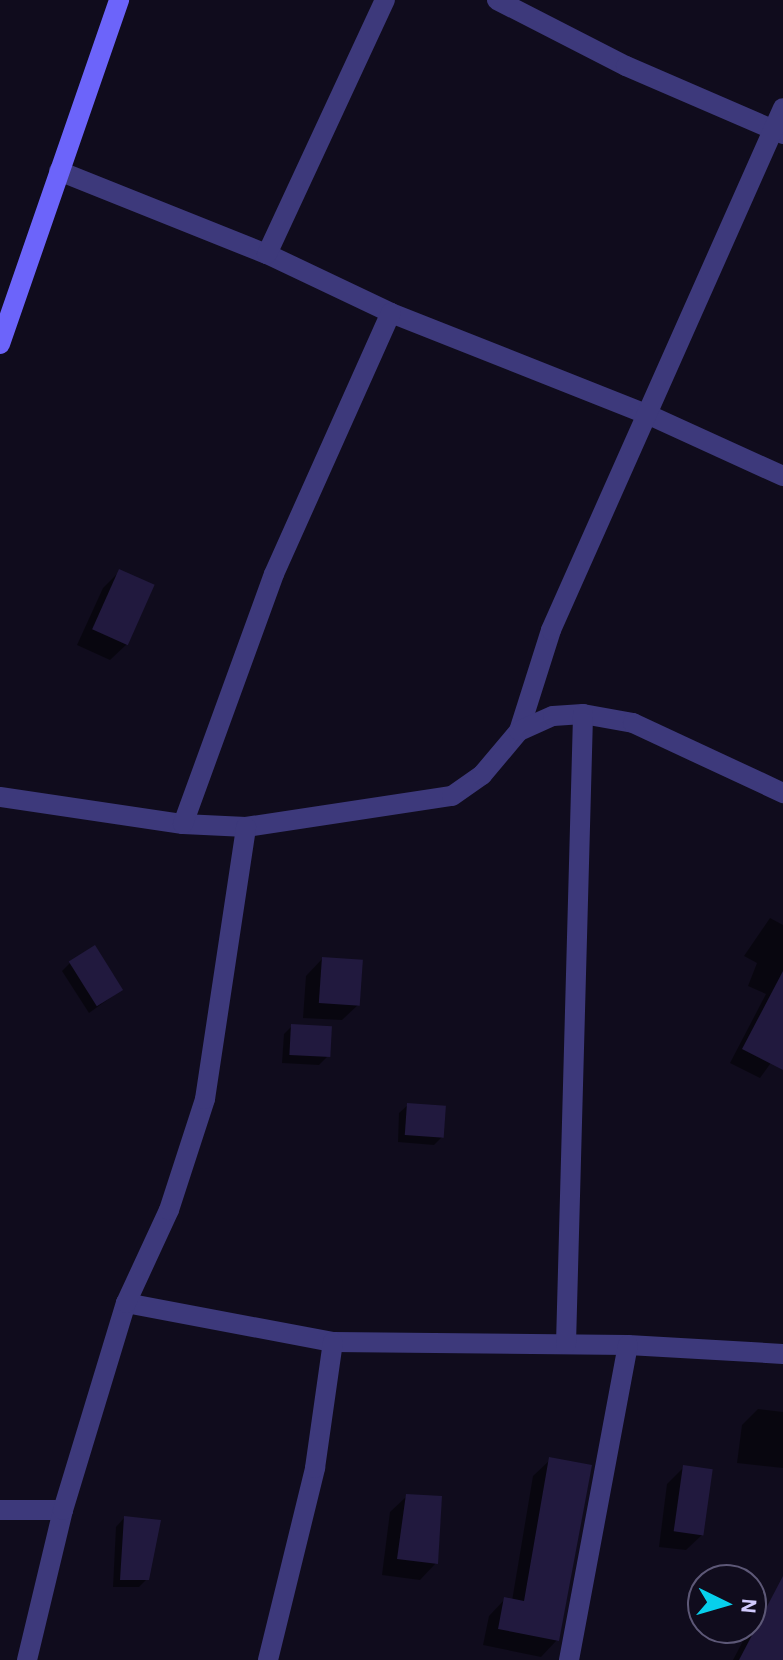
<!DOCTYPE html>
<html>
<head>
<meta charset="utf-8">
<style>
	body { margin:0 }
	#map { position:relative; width:783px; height:1660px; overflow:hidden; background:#100c1d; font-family:"Alegreya Sans",sans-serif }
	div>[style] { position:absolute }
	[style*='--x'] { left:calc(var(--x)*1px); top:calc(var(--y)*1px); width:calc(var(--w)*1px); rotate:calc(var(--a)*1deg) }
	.shadow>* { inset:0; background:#0007 }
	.building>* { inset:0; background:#21193e; transform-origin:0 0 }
	.minor>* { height:20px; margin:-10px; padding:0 10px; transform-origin:10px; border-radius:10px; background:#3d397b }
	.secondary>* { height:20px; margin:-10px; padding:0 10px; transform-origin:10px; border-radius:10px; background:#6c64fa }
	span { translate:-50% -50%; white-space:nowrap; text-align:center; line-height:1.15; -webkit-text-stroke:8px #100c1d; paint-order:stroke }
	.north { position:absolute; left:687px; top:1564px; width:80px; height:80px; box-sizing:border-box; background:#100c1d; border:2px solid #5d5877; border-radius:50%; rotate:95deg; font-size:22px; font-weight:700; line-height:32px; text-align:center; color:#d1cafd }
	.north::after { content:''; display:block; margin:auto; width:28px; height:36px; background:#07d0ed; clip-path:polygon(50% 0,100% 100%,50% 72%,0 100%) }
</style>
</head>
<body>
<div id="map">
	<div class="shadow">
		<i style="clip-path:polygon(119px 572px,127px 644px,110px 660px,77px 645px,103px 588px)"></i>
		<i style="clip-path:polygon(770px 918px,783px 925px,783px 1046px,760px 1078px,730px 1063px,766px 994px,748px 986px,757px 963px,744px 956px)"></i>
		<i style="clip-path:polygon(322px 959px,359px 1004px,342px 1020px,303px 1018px,306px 976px)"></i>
		<i style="clip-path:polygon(70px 963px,121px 990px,89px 1013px,62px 971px)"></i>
		<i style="clip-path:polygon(292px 1026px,327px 1057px,319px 1065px,282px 1063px,284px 1034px)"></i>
		<i style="clip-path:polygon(408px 1105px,442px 1137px,434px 1145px,398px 1142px,399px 1113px)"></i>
		<i style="clip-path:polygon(758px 1409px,783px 1412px,783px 1468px,737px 1463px,742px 1425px)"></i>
		<i style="clip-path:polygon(550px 1460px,557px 1640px,541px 1657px,483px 1645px,489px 1616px,505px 1599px,512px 1601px,533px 1476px)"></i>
		<i style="clip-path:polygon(684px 1467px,703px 1534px,686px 1550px,659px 1547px,667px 1484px)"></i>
		<i style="clip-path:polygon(407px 1496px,436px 1563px,420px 1580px,382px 1575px,390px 1512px)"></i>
		<i style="clip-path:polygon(124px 1518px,147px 1579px,139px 1587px,113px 1587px,116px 1527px)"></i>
		<i style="clip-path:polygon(768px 1608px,783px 1613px,783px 1660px,733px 1660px,752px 1624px)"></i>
	</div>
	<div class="building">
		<i style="left:119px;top:569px;width:39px;height:66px;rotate:24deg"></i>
		<i style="left:95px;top:945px;width:53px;height:31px;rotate:58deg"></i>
		<i style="left:322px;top:957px;width:41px;height:46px;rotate:4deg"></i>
		<i style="clip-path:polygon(783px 971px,783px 1070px,742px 1049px)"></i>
		<i style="left:291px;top:1024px;width:41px;height:31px;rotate:3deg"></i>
		<i style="left:407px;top:1103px;width:39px;height:32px;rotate:4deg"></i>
		<i style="clip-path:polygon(549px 1457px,592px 1465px,559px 1641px,498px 1629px,504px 1597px,524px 1601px)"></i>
		<i style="left:683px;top:1465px;width:30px;height:67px;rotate:8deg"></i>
		<i style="clip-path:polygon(406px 1494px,442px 1496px,438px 1564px,397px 1559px)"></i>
		<i style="clip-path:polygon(124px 1516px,161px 1520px,149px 1580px,120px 1580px)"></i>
		<i style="clip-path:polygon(783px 1576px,783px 1660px,739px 1660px)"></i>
	</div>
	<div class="minor">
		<i style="--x:497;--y:0;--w:145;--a:27.1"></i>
		<i style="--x:626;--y:66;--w:171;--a:23.4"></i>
		<i style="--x:59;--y:171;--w:224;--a:21.8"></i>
		<i style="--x:267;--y:254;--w:137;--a:25.4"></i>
		<i style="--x:391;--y:313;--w:277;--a:21.6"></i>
		<i style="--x:649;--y:415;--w:147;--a:24.5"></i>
		<i style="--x:267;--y:254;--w:280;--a:-65.1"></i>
		<i style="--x:519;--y:731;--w:106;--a:-72.4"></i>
		<i style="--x:551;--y:630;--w:571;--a:-66.04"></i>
		<i style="--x:0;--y:797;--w:185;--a:8.4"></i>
		<i style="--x:183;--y:824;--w:63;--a:2.7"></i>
		<i style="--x:246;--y:827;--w:208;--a:-8.6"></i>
		<i style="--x:452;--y:796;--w:37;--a:-35"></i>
		<i style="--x:482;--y:775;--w:57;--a:-49.9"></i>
		<i style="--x:519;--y:731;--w:37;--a:-24"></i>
		<i style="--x:553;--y:716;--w:30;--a:-4"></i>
		<i style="--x:583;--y:714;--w:51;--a:10.2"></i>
		<i style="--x:633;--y:723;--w:166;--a:25"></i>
		<i style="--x:183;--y:824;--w:266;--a:-70"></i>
		<i style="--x:274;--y:574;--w:286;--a:-65.9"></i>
		<i style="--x:126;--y:1303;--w:211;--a:10.7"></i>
		<i style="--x:333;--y:1342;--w:295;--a:0.6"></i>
		<i style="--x:628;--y:1345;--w:155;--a:3.3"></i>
		<i style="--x:566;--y:1344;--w:630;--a:-88.45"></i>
		<i style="--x:0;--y:1510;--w:63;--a:0"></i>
		<i style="--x:27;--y:1660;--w:154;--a:-76.5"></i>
		<i style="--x:63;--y:1510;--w:216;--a:-73.1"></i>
		<i style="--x:126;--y:1303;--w:102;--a:-65.2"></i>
		<i style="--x:169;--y:1210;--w:117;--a:-72"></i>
		<i style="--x:205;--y:1099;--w:275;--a:-81.4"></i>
		<i style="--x:268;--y:1660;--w:198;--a:-76.2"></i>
		<i style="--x:315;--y:1468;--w:127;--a:-81.9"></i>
		<i style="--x:569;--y:1660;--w:320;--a:-79.4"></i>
	</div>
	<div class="secondary">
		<i style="--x:0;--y:344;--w:364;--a:-70.9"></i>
	</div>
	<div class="north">N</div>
</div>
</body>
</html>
